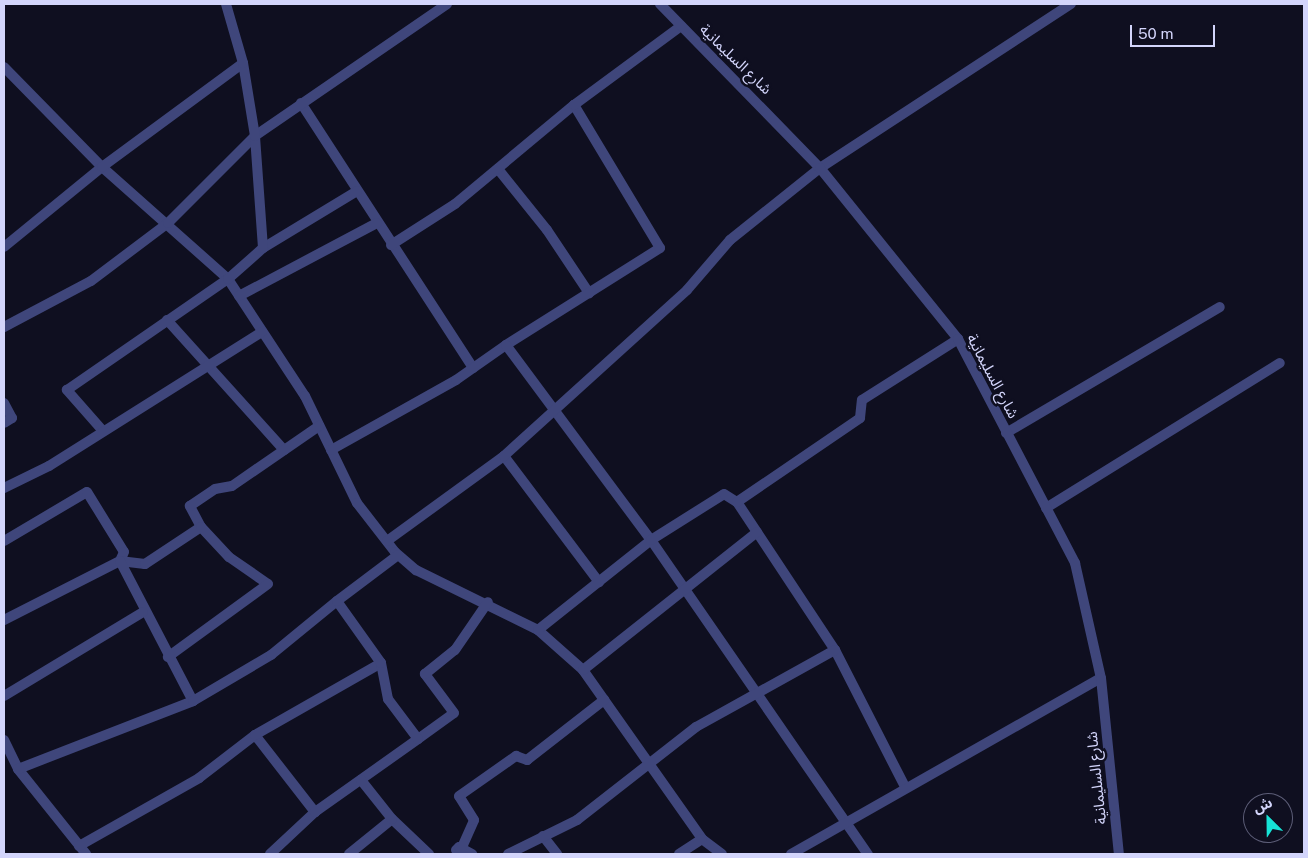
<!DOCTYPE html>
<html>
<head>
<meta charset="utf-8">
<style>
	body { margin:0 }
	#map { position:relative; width:1308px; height:858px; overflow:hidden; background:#0f0f20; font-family:"Public Sans","Noto Sans Arabic",sans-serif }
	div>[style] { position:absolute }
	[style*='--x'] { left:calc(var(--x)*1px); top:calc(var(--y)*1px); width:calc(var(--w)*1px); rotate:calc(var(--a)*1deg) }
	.minor>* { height:10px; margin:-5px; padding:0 5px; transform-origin:5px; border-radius:5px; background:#3f467b }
	.tertiary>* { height:10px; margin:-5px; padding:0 5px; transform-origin:5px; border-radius:5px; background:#3f467b }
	span { translate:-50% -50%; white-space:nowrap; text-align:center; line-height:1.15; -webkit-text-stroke:5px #0f0f20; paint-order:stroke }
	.street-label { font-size:15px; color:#d3d5fb }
	.frame { position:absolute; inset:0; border:5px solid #d3d5fb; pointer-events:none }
	.north { position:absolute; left:1243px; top:793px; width:50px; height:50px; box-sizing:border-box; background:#0f0f20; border:1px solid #5d5e78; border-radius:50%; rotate:337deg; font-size:14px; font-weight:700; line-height:20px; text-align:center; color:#d3d5fb }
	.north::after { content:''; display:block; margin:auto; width:18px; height:22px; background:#16e3d6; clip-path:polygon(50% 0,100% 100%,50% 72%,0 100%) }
	.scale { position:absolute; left:1130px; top:25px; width:85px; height:22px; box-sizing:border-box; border:2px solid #d3d5fb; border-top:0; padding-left:6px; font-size:15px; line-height:18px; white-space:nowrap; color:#d3d5fb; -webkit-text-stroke:4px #0f0f20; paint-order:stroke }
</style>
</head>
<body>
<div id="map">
	<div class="minor">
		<i style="--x:4;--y:67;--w:140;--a:45.6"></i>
		<i style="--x:102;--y:167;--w:169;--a:41.6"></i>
		<i style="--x:228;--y:279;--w:140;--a:56.7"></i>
		<i style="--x:305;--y:396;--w:119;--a:64.1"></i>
		<i style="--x:357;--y:503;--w:62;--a:52.2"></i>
		<i style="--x:395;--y:552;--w:28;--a:41"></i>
		<i style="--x:416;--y:570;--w:136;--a:26.2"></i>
		<i style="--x:538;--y:630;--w:60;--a:41.6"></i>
		<i style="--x:583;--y:670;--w:207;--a:54.8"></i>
		<i style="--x:702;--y:839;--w:25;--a:37"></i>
		<i style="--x:301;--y:103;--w:316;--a:57"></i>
		<i style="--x:498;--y:169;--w:78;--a:51.2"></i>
		<i style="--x:547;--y:230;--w:76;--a:56.3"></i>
		<i style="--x:391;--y:245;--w:76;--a:-32.6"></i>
		<i style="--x:455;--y:204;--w:155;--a:-39.8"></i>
		<i style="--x:4;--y:247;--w:127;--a:-39.2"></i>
		<i style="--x:102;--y:167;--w:175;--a:-36.4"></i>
		<i style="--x:263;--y:248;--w:110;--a:-31.2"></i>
		<i style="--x:239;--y:296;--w:156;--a:-27.9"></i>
		<i style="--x:167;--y:320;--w:175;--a:48"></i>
		<i style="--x:4;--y:327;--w:98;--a:-27.9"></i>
		<i style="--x:91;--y:281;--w:96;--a:-37"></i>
		<i style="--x:168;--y:223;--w:123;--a:-45"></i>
		<i style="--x:255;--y:136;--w:233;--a:-34.5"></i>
		<i style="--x:506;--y:345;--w:182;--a:-32.2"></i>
		<i style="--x:660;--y:248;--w:167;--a:-121"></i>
		<i style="--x:574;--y:105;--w:133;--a:-36.4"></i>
		<i style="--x:4;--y:403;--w:17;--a:62"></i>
		<i style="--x:12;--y:418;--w:9;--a:148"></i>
		<i style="--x:103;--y:431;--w:55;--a:-131.3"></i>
		<i style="--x:67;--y:390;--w:196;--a:-34.6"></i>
		<i style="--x:228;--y:279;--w:47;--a:-41.5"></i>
		<i style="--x:263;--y:248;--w:112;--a:-94.1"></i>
		<i style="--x:255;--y:136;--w:74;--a:-99.3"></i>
		<i style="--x:243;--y:63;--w:61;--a:-106.1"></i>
		<i style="--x:1006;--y:433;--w:248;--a:-30.5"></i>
		<i style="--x:331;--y:450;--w:143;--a:-29.2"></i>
		<i style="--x:456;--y:380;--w:61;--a:-35"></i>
		<i style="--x:506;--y:345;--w:243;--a:53.4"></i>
		<i style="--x:651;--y:540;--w:382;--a:55.4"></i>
		<i style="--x:504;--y:456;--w:158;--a:53"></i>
		<i style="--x:4;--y:488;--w:50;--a:-26.1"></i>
		<i style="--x:49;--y:466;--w:252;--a:-32.2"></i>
		<i style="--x:737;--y:502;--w:178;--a:56.5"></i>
		<i style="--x:835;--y:650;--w:154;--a:62.9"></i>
		<i style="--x:1046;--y:508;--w:275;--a:-31.8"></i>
		<i style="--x:201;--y:527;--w:24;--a:-118"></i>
		<i style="--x:190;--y:506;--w:30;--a:-34"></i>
		<i style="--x:215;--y:489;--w:17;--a:-10"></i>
		<i style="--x:232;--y:486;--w:106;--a:-34.6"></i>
		<i style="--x:4;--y:541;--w:96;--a:-30.6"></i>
		<i style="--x:87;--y:492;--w:70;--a:58.3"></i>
		<i style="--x:124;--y:552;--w:10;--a:114"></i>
		<i style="--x:120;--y:561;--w:25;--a:7"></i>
		<i style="--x:145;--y:564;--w:67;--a:-33.5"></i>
		<i style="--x:201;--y:527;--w:41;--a:47"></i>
		<i style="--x:229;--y:557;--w:47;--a:34.7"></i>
		<i style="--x:268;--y:584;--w:124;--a:143.9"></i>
		<i style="--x:387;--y:541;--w:145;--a:-36"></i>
		<i style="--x:504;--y:456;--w:247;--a:-42.2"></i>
		<i style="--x:687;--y:290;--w:66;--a:-49.3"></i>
		<i style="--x:730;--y:240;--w:115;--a:-38.7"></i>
		<i style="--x:820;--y:168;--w:300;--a:-33.2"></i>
		<i style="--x:4;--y:620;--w:130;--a:-27"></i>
		<i style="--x:120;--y:561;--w:158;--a:62.5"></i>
		<i style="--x:538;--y:630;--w:144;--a:-38.5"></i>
		<i style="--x:651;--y:540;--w:86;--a:-32.2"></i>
		<i style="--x:724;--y:494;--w:15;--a:32"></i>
		<i style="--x:737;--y:502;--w:149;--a:-34.3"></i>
		<i style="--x:860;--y:418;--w:18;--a:-84"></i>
		<i style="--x:862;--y:400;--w:114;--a:-32.4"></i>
		<i style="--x:583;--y:670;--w:222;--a:-38.4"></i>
		<i style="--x:4;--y:696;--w:162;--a:-31.1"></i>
		<i style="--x:255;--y:735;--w:98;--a:52.1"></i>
		<i style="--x:418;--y:739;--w:44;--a:-35.8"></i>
		<i style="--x:454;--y:713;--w:49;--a:-126.6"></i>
		<i style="--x:425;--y:674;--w:38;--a:-39"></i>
		<i style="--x:455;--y:650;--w:58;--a:-55.5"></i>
		<i style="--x:4;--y:740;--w:32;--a:64"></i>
		<i style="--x:18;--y:769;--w:109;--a:51.3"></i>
		<i style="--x:18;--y:769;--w:188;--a:-21.2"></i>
		<i style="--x:193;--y:701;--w:91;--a:-30.5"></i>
		<i style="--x:271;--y:655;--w:85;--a:-39.3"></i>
		<i style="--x:392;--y:819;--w:51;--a:43.4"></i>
		<i style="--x:543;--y:836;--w:23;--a:52"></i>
		<i style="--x:79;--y:846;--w:138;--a:-29.5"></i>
		<i style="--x:199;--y:778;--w:71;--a:-37.5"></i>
		<i style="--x:255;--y:735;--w:145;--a:-29.7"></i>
		<i style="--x:456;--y:850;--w:4;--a:-45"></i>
		<i style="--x:459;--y:847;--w:15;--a:28"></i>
		<i style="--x:270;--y:854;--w:62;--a:-43"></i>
		<i style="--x:315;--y:812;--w:126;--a:-35.3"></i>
		<i style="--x:418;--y:739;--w:50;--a:-126.9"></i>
		<i style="--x:388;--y:699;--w:37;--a:-101"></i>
		<i style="--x:381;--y:663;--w:76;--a:-125.4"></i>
		<i style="--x:337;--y:601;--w:76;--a:-37"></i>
		<i style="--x:349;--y:854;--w:55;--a:-39.1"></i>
		<i style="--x:392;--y:819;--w:50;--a:-128.5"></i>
		<i style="--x:459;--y:854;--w:37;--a:-66"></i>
		<i style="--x:474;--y:820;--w:28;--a:-122"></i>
		<i style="--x:459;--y:796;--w:70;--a:-35.1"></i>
		<i style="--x:516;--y:756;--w:12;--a:20"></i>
		<i style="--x:527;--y:760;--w:98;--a:-37.9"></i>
		<i style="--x:508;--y:854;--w:77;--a:-26.2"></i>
		<i style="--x:577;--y:820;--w:151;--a:-38"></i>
		<i style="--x:696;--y:727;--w:159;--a:-29"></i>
		<i style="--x:679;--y:854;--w:27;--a:-33"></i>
		<i style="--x:791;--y:854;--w:356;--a:-29.6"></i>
	</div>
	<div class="tertiary">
		<i style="--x:660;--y:4;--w:229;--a:45.7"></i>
		<i style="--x:820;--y:168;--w:220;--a:51.1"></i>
		<i style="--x:958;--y:339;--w:253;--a:62.4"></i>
		<i style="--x:1075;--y:563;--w:118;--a:77.3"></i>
		<i style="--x:1101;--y:678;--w:177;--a:84.2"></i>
	</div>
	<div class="street-label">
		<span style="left:736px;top:59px;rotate:44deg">شارع السليمانية</span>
		<span style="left:993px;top:376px;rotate:62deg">شارع السليمانية</span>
		<span style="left:1096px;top:778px;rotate:-96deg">شارع السليمانية</span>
	</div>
	<div class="frame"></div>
	<div class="north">ش</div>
	<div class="scale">50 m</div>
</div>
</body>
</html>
